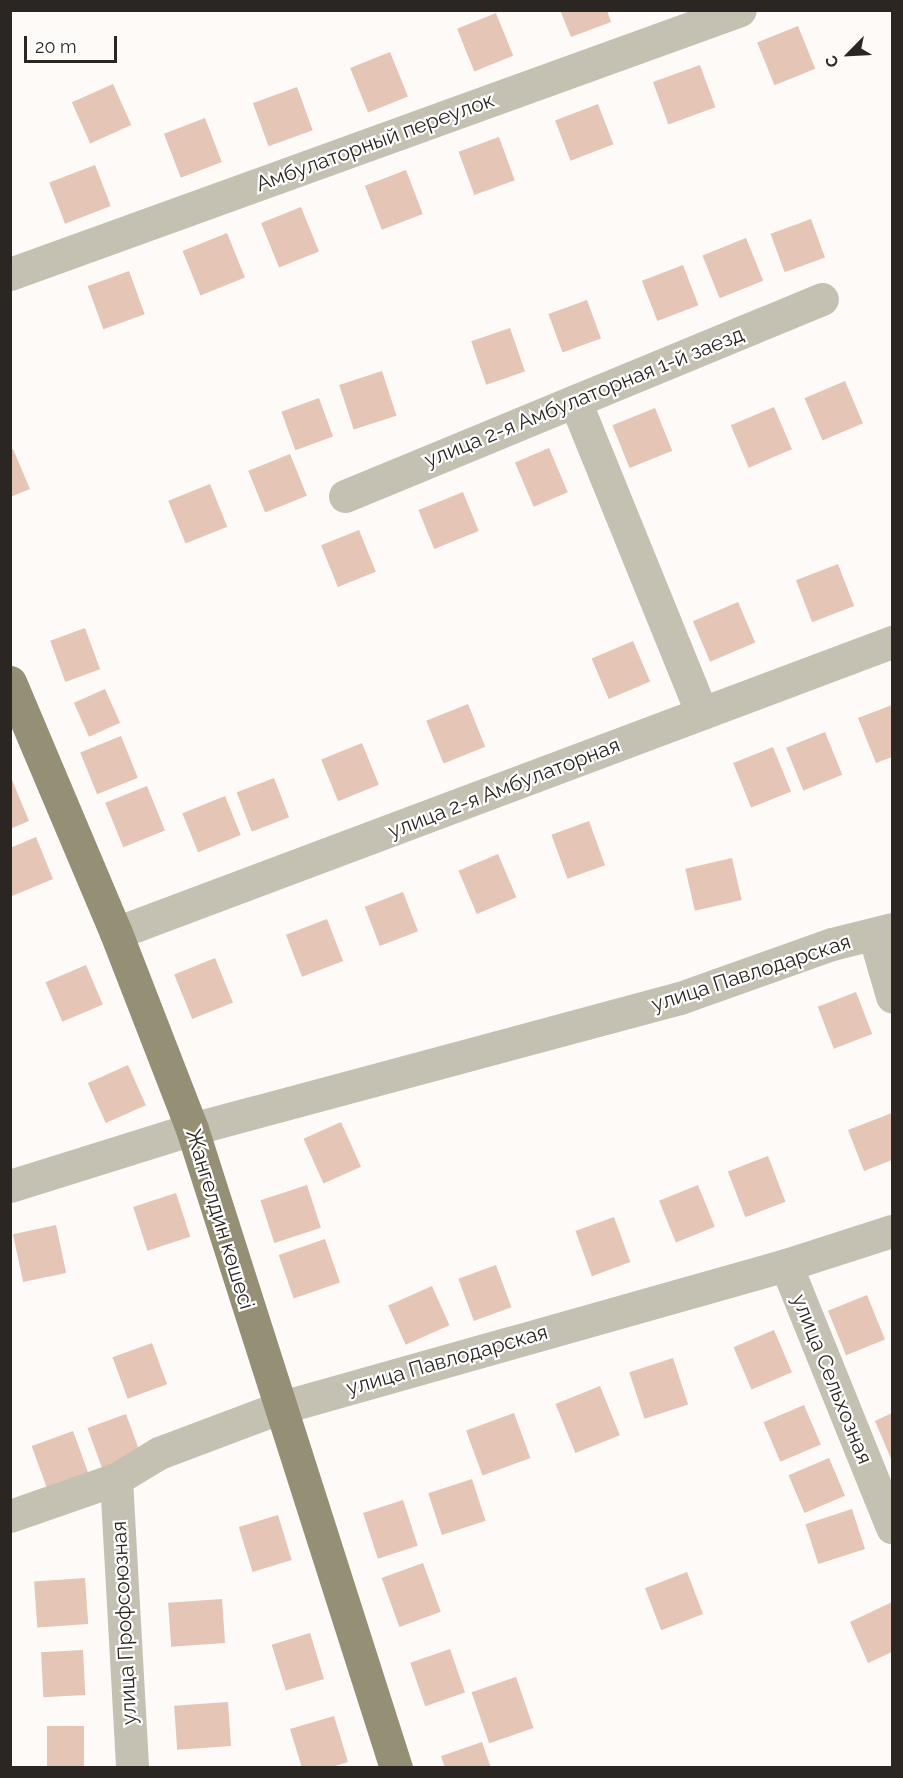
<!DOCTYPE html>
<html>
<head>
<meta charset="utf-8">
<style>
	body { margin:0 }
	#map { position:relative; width:903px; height:1778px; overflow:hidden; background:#fefaf8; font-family:Raleway,sans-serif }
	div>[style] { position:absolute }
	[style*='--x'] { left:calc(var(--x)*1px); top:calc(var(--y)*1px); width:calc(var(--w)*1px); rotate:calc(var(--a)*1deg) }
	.building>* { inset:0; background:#e5c5b5; transform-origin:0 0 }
	.minor>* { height:33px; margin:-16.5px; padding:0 16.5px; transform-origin:16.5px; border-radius:16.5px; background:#c4c1b3 }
	.major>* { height:33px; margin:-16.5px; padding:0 16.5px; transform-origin:16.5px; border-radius:16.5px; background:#958f76 }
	span { translate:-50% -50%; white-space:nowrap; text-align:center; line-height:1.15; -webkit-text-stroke:4.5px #fff; paint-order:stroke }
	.street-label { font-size:21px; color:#2c2622 }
	.frame { position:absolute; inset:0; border:12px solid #2c2622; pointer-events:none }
	.north { position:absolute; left:819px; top:24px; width:60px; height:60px; -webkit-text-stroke:4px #fff; paint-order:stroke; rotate:246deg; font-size:16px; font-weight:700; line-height:24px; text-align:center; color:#2c2622 }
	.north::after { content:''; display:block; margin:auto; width:21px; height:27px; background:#2c2622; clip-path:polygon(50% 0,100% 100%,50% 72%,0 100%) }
	.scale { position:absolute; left:24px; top:36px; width:93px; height:27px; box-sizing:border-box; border:3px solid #2c2622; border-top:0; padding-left:8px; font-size:18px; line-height:21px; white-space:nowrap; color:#2c2622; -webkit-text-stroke:4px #fff; paint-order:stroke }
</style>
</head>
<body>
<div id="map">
	<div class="building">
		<i style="clip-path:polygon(560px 10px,607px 10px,611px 22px,571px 37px)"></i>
		<i style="left:496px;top:13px;width:46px;height:42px;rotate:68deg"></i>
		<i style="left:798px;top:26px;width:46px;height:44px;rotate:68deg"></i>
		<i style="left:390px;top:52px;width:48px;height:43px;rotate:68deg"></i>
		<i style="left:700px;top:65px;width:45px;height:50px;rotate:70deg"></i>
		<i style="left:113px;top:84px;width:45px;height:45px;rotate:66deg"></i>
		<i style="left:297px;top:87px;width:46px;height:47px;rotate:70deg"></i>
		<i style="left:598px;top:104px;width:43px;height:46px;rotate:69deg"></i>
		<i style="left:205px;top:118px;width:47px;height:44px;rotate:69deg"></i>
		<i style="left:499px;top:137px;width:46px;height:43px;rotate:70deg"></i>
		<i style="left:95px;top:165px;width:44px;height:49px;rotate:69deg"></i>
		<i style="left:406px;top:170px;width:47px;height:44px;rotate:69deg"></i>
		<i style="left:301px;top:207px;width:48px;height:43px;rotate:68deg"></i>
		<i style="left:811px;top:219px;width:41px;height:43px;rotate:70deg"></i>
		<i style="left:227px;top:233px;width:48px;height:48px;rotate:68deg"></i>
		<i style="left:746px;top:238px;width:46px;height:47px;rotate:68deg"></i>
		<i style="left:683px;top:265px;width:43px;height:44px;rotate:69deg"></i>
		<i style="left:129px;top:271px;width:46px;height:44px;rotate:70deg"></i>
		<i style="left:587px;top:300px;width:41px;height:41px;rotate:70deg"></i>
		<i style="left:510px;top:328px;width:46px;height:41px;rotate:71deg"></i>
		<i style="left:382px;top:371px;width:47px;height:45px;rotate:72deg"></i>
		<i style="left:845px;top:381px;width:46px;height:44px;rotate:67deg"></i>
		<i style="left:319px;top:398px;width:41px;height:40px;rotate:70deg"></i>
		<i style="left:774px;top:407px;width:46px;height:47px;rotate:67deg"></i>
		<i style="left:655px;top:408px;width:46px;height:46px;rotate:68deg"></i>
		<i style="left:549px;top:448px;width:48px;height:37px;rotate:67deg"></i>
		<i style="clip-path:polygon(13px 449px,30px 489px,10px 497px,10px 450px)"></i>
		<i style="left:290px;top:454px;width:45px;height:45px;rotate:68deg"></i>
		<i style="left:210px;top:484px;width:46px;height:45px;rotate:68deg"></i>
		<i style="left:463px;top:492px;width:42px;height:48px;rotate:68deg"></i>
		<i style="left:359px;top:530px;width:45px;height:41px;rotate:68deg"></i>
		<i style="left:838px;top:564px;width:45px;height:45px;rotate:69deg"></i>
		<i style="left:738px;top:602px;width:44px;height:49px;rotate:67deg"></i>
		<i style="left:85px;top:628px;width:44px;height:37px;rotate:70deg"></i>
		<i style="left:633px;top:641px;width:44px;height:45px;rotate:67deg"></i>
		<i style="left:105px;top:689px;width:37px;height:34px;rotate:66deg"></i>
		<i style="left:468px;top:704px;width:46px;height:45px;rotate:68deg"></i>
		<i style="clip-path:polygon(892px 705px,892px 757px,876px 763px,858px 718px)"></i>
		<i style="left:825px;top:732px;width:46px;height:42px;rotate:68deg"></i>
		<i style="left:121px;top:736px;width:45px;height:44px;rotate:68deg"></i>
		<i style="left:362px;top:743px;width:45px;height:44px;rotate:68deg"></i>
		<i style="left:773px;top:747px;width:48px;height:43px;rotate:68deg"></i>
		<i style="clip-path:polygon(10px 775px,29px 821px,10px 829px)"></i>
		<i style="left:274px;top:778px;width:42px;height:40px;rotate:69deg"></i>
		<i style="left:147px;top:786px;width:48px;height:45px;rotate:68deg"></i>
		<i style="left:225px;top:796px;width:42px;height:46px;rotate:68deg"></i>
		<i style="left:589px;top:821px;width:47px;height:40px;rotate:70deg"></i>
		<i style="clip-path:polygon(36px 837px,53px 879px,12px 896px,10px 848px)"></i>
		<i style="left:498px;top:854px;width:47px;height:43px;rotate:67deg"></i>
		<i style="left:732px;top:858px;width:43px;height:48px;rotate:77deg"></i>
		<i style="left:403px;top:892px;width:42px;height:41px;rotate:69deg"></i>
		<i style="left:327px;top:919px;width:45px;height:44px;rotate:69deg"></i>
		<i style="left:215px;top:958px;width:48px;height:44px;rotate:68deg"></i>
		<i style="left:86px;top:965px;width:43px;height:44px;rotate:67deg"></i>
		<i style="left:856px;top:992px;width:45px;height:41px;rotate:69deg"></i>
		<i style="left:128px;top:1065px;width:44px;height:44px;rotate:66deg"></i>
		<i style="clip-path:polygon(892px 1113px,892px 1160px,864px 1171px,848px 1130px)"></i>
		<i style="left:341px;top:1122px;width:49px;height:41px;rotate:66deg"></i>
		<i style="left:768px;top:1156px;width:49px;height:43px;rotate:69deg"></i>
		<i style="left:307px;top:1185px;width:45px;height:49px;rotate:72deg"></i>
		<i style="left:698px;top:1185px;width:45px;height:42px;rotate:68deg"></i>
		<i style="left:176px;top:1193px;width:46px;height:45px;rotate:72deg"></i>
		<i style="left:614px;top:1217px;width:48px;height:41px;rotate:70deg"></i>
		<i style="left:56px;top:1225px;width:49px;height:44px;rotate:78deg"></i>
		<i style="left:325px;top:1239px;width:46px;height:49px;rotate:71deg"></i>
		<i style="left:496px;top:1265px;width:45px;height:40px;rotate:70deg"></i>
		<i style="left:432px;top:1286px;width:43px;height:48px;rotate:66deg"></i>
		<i style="left:867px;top:1295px;width:48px;height:42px;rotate:68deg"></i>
		<i style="left:774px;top:1330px;width:46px;height:44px;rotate:67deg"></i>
		<i style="left:152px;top:1343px;width:44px;height:42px;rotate:70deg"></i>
		<i style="left:673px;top:1358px;width:49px;height:46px;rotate:72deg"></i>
		<i style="left:600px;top:1386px;width:53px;height:48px;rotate:68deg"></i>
		<i style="left:804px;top:1405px;width:43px;height:44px;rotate:67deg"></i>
		<i style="left:514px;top:1413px;width:48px;height:51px;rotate:70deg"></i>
		<i style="clip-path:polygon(892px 1413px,892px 1461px,875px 1421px)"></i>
		<i style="left:126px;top:1414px;width:47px;height:41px;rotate:70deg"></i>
		<i style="left:73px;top:1431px;width:46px;height:44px;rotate:70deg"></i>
		<i style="left:829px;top:1458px;width:41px;height:44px;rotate:67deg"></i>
		<i style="left:472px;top:1479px;width:44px;height:46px;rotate:72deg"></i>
		<i style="left:403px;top:1500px;width:48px;height:42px;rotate:72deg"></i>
		<i style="left:852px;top:1509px;width:42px;height:49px;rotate:72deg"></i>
		<i style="left:278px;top:1515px;width:47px;height:41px;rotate:73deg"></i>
		<i style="left:423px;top:1563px;width:52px;height:44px;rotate:70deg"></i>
		<i style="left:687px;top:1572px;width:45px;height:45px;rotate:69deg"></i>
		<i style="left:85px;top:1578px;width:46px;height:51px;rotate:86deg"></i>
		<i style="left:222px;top:1599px;width:44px;height:54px;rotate:86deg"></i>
		<i style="clip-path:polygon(892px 1602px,892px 1652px,868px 1663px,850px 1622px)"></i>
		<i style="left:310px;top:1633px;width:48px;height:40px;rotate:73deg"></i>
		<i style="left:450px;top:1649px;width:46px;height:42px;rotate:71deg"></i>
		<i style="left:83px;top:1650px;width:45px;height:42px;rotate:87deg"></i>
		<i style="left:516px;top:1677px;width:54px;height:47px;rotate:71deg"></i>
		<i style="left:228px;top:1702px;width:44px;height:54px;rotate:86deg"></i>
		<i style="clip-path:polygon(334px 1716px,348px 1762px,329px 1768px,302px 1768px,290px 1729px)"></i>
		<i style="left:84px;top:1726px;width:42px;height:37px;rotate:90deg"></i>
		<i style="clip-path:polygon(482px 1742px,491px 1768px,445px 1768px,441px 1756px)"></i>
	</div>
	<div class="minor">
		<i style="--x:10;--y:274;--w:776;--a:-19.88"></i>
		<i style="--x:575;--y:401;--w:337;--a:67.9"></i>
		<i style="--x:345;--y:496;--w:516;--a:-22.44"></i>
		<i style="--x:116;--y:933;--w:829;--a:-20.56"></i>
		<i style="--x:874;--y:934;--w:65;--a:73.8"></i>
		<i style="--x:10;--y:1186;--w:191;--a:-17.4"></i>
		<i style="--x:192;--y:1129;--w:505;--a:-15.03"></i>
		<i style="--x:680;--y:998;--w:161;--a:-19.6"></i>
		<i style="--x:832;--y:944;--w:62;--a:-14"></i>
		<i style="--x:786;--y:1265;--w:283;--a:68"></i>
		<i style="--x:116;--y:1479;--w:289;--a:86.8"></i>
		<i style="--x:10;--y:1516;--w:112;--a:-19.2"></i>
		<i style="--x:116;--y:1479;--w:50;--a:-31.2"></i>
		<i style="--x:159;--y:1453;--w:128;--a:-20.6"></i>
		<i style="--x:279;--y:1408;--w:527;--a:-15.75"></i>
		<i style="--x:786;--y:1265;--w:111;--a:-17.8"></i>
	</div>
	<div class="major">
		<i style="--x:10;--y:682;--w:272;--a:67.1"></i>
		<i style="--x:116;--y:933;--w:210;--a:68.8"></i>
		<i style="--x:192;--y:1129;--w:671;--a:72.29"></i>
	</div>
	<div class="street-label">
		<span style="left:375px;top:142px;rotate:-20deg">Амбулаторный переулок</span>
		<span style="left:584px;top:397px;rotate:-22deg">улица 2-я Амбулаторная 1-й заезд</span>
		<span style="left:504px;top:788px;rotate:-21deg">улица 2-я Амбулаторная</span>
		<span style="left:751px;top:973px;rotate:-18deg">улица Павлодарская</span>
		<span style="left:220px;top:1219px;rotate:73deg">Жангелдин көшесі</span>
		<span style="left:447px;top:1360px;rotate:-16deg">улица Павлодарская</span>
		<span style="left:832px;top:1379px;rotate:68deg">улица Сельхозная</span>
		<span style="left:124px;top:1623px;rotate:-93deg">улица Профсоюзная</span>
	</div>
	<div class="frame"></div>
	<div class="north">С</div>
	<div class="scale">20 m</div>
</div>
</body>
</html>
